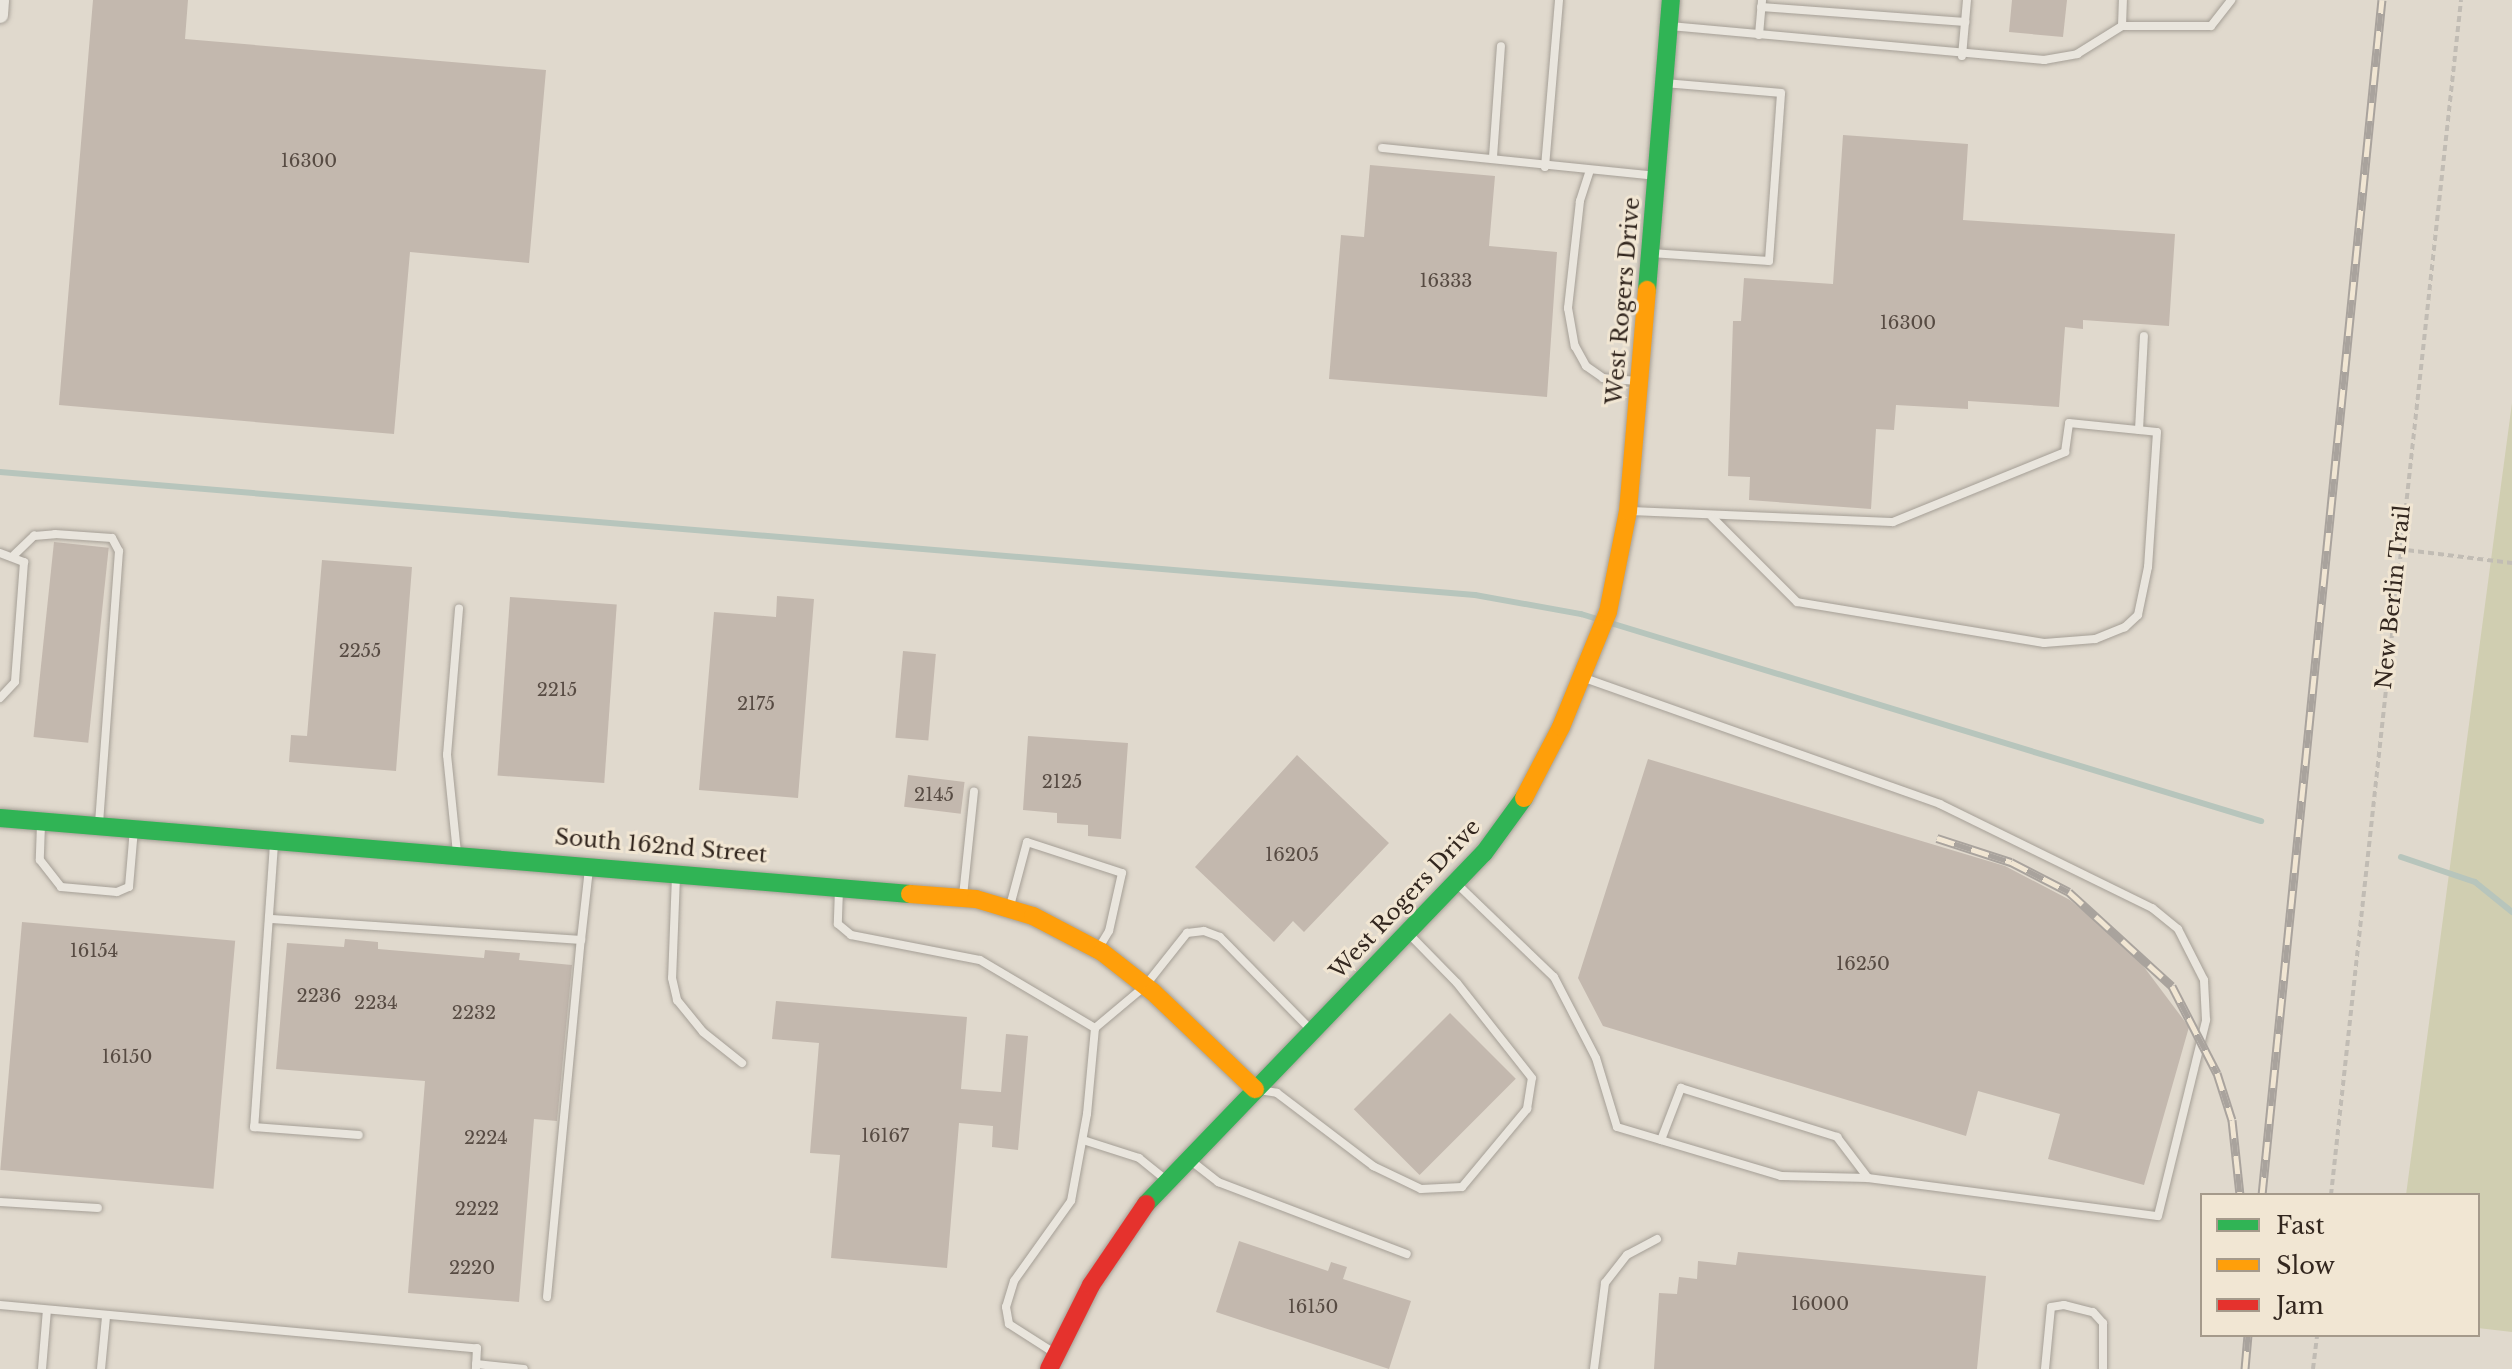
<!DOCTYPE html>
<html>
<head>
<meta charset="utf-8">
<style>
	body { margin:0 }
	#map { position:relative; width:2512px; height:1369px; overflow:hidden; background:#e0d9cd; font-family:"Libre Baskerville",serif }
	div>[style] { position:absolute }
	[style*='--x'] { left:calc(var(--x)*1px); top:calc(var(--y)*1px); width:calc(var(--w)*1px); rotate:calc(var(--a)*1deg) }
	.green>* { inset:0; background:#d0ceb1 }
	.stream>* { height:6px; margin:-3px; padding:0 3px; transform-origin:3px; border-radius:3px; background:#b7c5bc }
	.building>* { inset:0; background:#c3b8ae; transform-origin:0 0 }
	.path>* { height:4px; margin-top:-2px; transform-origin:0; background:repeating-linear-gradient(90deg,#c1bcb4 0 6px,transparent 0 10px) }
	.roads { filter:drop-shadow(0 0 2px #a59f96) drop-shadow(0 0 2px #a59f96) }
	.lane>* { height:8px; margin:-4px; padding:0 4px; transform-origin:4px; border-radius:4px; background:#e9e5dd }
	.street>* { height:16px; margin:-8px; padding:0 8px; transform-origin:8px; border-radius:8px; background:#e9e5dd }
	.fast>* { height:18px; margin:-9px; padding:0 9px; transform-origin:9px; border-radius:9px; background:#30b455 }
	.slow>* { height:18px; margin:-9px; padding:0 9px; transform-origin:9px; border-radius:9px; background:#ff9f0a }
	.jam>* { height:18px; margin:-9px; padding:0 9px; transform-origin:9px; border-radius:9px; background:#e5322d }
	.rail>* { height:9px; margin-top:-4.5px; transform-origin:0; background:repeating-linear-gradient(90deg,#f1e6d3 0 18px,#a9a39d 0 36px); box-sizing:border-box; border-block:2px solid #a9a39d }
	span { translate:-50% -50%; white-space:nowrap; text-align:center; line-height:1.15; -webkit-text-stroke:6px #f1e6d3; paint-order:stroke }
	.number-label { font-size:18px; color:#574b43 }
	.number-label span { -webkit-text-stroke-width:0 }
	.street-label { font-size:22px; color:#33271f }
	.legend { position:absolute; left:2200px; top:1193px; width:280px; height:144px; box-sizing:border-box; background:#f1e6d3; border:2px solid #a59a8b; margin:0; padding:10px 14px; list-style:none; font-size:24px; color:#33271f }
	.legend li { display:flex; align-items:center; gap:16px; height:40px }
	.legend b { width:40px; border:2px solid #a59a8b }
</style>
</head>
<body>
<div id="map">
	<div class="green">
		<i style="clip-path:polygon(2512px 403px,2512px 1332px,2478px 1328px,2478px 1195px,2406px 1195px)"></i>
	</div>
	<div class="stream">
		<i style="--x:0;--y:472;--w:1480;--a:4.77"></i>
		<i style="--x:1475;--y:595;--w:108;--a:10.2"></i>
		<i style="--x:1581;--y:614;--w:711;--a:16.93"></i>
		<i style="--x:2401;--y:857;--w:78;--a:18.7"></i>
		<i style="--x:2475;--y:882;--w:48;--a:39"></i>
	</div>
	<div class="building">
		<i style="clip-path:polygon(93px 0,188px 0,185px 39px,546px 70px,529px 263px,410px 252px,394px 434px,59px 405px)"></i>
		<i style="clip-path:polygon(2012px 0,2067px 0,2063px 37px,2009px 32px)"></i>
		<i style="clip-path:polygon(1843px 135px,1968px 144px,1963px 220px,2175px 234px,2169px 326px,2083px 320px,2083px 329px,2065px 327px,2059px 407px,1968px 401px,1968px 409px,1896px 405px,1894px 430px,1876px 429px,1871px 509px,1749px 500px,1750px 477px,1728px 476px,1733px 321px,1741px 321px,1744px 278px,1833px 284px)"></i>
		<i style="clip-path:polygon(1370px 165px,1495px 176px,1489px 246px,1557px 252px,1547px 397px,1329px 379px,1341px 235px,1364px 237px)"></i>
		<i style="left:54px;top:542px;width:55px;height:196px;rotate:6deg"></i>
		<i style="clip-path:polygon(322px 560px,412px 567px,396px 771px,289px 762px,291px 735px,307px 736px)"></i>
		<i style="clip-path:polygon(777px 596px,814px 599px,798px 798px,699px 790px,714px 612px,776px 617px)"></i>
		<i style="left:510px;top:597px;width:107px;height:179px;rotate:4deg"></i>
		<i style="left:903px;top:651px;width:33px;height:87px;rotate:5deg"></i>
		<i style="clip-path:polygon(1028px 736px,1128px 743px,1121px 839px,1088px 836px,1088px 825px,1057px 823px,1057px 813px,1023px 810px)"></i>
		<i style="clip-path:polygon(1297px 755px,1389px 843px,1304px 932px,1293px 921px,1274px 942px,1195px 867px)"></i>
		<i style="clip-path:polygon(1648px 759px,2005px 866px,2070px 900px,2132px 951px,2189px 1027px,2144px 1185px,2048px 1159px,2060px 1114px,1978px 1091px,1966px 1136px,1603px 1026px,1578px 978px)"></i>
		<i style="left:908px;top:775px;width:57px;height:32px;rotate:7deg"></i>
		<i style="left:22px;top:922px;width:214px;height:249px;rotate:5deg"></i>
		<i style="clip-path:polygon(345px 939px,378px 942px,378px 949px,484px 958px,485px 950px,520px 953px,519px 960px,572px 965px,557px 1121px,534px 1119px,519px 1302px,408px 1293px,425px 1081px,276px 1069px,287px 943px,344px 947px)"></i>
		<i style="clip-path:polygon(776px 1001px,967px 1017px,961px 1089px,1001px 1092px,1006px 1034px,1028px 1036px,1018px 1150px,992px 1147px,993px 1126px,959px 1123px,947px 1268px,831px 1258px,840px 1155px,810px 1153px,819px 1043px,772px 1039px)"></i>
		<i style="left:1450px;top:1013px;width:93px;height:136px;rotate:45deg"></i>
		<i style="clip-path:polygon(1239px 1241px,1328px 1271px,1331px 1262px,1347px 1267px,1343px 1279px,1411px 1301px,1389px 1369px,1216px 1312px)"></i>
		<i style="clip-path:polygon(1738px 1252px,1986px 1276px,1977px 1369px,1654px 1369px,1659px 1293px,1677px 1294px,1679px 1277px,1697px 1279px,1698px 1261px,1736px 1265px)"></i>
	</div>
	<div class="path">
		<i style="--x:2398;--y:549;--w:115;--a:7"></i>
		<i style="--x:2331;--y:1195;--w:1202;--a:-83.79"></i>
		<i style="--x:2313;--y:1369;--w:34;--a:-83"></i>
	</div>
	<div class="roads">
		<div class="lane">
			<i style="--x:1761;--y:7;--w:205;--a:4.2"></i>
			<i style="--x:1670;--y:26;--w:376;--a:5.2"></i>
			<i style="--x:2044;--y:60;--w:34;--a:-10"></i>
			<i style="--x:2077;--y:54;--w:53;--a:-31.9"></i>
			<i style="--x:2122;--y:26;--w:89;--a:0"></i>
			<i style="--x:2211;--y:26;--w:33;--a:-52"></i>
			<i style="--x:2122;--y:26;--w:26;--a:-88"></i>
			<i style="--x:1759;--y:35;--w:35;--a:-85"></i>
			<i style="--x:1962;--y:56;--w:56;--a:-84.9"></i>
			<i style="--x:1382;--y:148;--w:275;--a:5.8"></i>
			<i style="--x:1493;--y:157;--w:111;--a:-85.9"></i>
			<i style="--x:1545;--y:167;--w:168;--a:-85.2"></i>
			<i style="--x:1590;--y:170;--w:33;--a:108"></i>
			<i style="--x:1580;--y:201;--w:108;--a:96.4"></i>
			<i style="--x:1568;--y:308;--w:39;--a:80"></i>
			<i style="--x:1575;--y:346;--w:23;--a:61"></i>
			<i style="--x:1586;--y:366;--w:21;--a:35"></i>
			<i style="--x:1603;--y:378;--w:33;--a:5"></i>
			<i style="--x:1651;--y:253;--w:118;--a:3.9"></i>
			<i style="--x:1769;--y:261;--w:168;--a:-85.9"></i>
			<i style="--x:1781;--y:93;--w:116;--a:-175.1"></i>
			<i style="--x:2139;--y:430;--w:94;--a:-87"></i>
			<i style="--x:1629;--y:511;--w:264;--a:2.4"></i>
			<i style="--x:1893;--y:522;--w:186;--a:-22.1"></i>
			<i style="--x:2065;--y:452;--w:29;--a:-82"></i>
			<i style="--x:2069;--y:423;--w:88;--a:5.8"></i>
			<i style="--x:2157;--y:432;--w:135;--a:93.8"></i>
			<i style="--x:2148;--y:567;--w:49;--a:101.8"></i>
			<i style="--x:2138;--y:615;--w:18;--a:137"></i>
			<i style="--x:2125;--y:627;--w:32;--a:158"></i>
			<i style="--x:2095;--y:639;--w:51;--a:175.5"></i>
			<i style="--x:2044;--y:643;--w:250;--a:-170.6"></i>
			<i style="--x:1797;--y:602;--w:120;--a:-135"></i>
			<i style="--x:0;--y:553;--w:26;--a:21"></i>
			<i style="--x:24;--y:562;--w:120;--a:94.3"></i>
			<i style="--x:15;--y:682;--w:22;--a:133"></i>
			<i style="--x:14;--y:555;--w:28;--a:-44"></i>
			<i style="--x:34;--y:536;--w:21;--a:-5"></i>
			<i style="--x:55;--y:534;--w:57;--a:4"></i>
			<i style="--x:112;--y:538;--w:15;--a:62"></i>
			<i style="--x:119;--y:551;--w:275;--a:94.2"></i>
			<i style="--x:41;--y:824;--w:36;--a:92"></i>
			<i style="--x:40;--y:860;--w:34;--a:52"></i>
			<i style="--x:61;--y:887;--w:56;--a:5.1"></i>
			<i style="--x:117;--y:892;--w:13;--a:-23"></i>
			<i style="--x:129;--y:887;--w:58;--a:-85.1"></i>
			<i style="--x:274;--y:844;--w:284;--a:94"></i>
			<i style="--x:254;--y:1127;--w:105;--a:4.4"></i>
			<i style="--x:457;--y:853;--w:99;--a:-95.8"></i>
			<i style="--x:447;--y:755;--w:147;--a:-85.3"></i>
			<i style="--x:676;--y:876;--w:102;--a:92.2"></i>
			<i style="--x:672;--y:978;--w:23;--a:77"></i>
			<i style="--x:677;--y:1000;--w:41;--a:50.9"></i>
			<i style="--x:703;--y:1032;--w:50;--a:38.5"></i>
			<i style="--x:1457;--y:884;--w:134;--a:43.8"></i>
			<i style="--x:1554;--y:977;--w:91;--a:62.6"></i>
			<i style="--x:1596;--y:1058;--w:72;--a:73.1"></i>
			<i style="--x:1617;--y:1127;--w:171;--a:16.6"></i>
			<i style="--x:1781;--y:1176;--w:87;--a:1.3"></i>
			<i style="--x:1868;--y:1178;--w:292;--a:7.5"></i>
			<i style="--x:2158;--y:1216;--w:202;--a:-76.2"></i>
			<i style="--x:2206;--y:1020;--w:40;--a:-92.9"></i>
			<i style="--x:2204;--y:980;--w:57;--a:-117"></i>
			<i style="--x:2178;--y:929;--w:33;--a:-141"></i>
			<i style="--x:2152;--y:908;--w:236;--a:-153.9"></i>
			<i style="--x:1940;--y:804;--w:380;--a:-160.5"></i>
			<i style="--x:839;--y:889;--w:35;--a:92"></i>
			<i style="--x:838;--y:924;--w:17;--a:40"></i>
			<i style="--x:851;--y:935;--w:131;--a:11"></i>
			<i style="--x:980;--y:960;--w:134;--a:30.6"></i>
			<i style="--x:1095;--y:1028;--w:86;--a:95.3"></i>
			<i style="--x:1087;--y:1114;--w:88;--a:100.4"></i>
			<i style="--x:1071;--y:1201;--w:98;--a:125.5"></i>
			<i style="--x:1014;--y:1281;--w:27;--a:107"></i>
			<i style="--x:1006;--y:1307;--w:17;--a:80"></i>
			<i style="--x:1009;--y:1324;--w:56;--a:32.6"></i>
			<i style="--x:963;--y:896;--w:105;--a:-84"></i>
			<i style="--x:1010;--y:906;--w:66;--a:-75.1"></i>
			<i style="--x:1027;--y:842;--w:100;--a:18.1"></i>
			<i style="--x:1122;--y:873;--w:59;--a:102.6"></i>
			<i style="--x:1109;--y:931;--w:21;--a:121"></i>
			<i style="--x:272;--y:919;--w:310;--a:3.9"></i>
			<i style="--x:581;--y:940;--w:71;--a:-83.6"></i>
			<i style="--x:1095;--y:1028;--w:65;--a:-40"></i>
			<i style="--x:1145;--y:986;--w:68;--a:-51.6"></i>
			<i style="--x:1187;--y:933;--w:17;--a:-7"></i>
			<i style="--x:1204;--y:931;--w:17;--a:21"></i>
			<i style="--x:1220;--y:937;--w:129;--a:45.6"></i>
			<i style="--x:1259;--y:1090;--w:18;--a:9"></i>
			<i style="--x:1277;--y:1093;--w:121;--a:37.2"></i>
			<i style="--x:1373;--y:1166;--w:53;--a:25.6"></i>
			<i style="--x:1421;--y:1189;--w:41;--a:-2.8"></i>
			<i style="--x:1462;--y:1187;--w:102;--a:-50.2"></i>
			<i style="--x:1527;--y:1109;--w:31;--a:-81"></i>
			<i style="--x:1532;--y:1078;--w:121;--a:-128.3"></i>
			<i style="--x:1457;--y:983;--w:69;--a:-134.4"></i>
			<i style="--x:1083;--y:1140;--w:59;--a:17.8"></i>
			<i style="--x:1139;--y:1158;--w:32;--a:39"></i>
			<i style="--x:1661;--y:1140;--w:56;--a:-69"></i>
			<i style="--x:1681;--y:1088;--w:164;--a:17.4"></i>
			<i style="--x:1837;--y:1137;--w:51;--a:52.9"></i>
			<i style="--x:1190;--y:1160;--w:36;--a:38"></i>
			<i style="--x:1218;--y:1182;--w:202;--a:20.9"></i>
			<i style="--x:0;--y:1202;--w:98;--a:3.5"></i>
			<i style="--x:547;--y:1297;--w:359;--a:-84.6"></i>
			<i style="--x:0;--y:1305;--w:479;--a:5.2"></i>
			<i style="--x:477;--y:1348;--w:21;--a:93"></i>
			<i style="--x:476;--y:1364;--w:48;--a:5.9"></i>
			<i style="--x:42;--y:1369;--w:59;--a:-85.2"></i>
			<i style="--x:101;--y:1369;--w:52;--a:-84.5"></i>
			<i style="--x:1594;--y:1369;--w:87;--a:-82.7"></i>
			<i style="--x:1605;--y:1283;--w:36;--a:-52"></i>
			<i style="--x:1627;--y:1255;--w:34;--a:-28"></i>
			<i style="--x:2045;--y:1369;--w:62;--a:-84.5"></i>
			<i style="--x:2051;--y:1307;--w:13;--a:-9"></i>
			<i style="--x:2064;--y:1305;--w:30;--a:14"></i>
			<i style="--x:2093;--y:1312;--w:15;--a:48"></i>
			<i style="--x:2103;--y:1323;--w:46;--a:90"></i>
		</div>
		<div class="street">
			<i style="--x:0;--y:15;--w:15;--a:-86"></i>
		</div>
		<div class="fast">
			<i style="--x:1647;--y:290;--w:291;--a:-85.3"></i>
			<i style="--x:0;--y:818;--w:913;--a:4.77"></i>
			<i style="--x:1146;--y:1204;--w:487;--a:-46.1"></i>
			<i style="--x:1484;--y:853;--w:68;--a:-54"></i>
		</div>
		<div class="slow">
			<i style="--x:1524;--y:798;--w:80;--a:-62.5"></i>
			<i style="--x:1561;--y:727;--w:124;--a:-67.8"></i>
			<i style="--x:1608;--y:612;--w:103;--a:-78.8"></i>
			<i style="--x:1628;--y:511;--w:222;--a:-85.1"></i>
			<i style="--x:910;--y:894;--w:66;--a:4.3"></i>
			<i style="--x:976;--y:899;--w:59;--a:16.6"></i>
			<i style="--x:1033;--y:916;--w:78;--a:27.6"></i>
			<i style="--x:1102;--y:952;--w:65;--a:38.1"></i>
			<i style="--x:1153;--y:992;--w:141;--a:43.6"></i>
		</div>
		<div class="jam">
			<i style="--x:1049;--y:1369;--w:94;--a:-63.4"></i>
			<i style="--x:1091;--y:1285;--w:98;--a:-55.8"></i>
		</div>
	</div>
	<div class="rail">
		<i style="--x:1937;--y:838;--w:78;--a:18"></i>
		<i style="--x:2011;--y:862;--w:65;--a:27.3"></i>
		<i style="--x:2069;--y:892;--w:139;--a:42.4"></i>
		<i style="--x:2172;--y:986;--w:98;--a:62.7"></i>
		<i style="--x:2217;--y:1073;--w:49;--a:72.3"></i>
		<i style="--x:2232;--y:1120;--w:75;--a:83.9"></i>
		<i style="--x:2262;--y:1195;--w:1201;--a:-84.27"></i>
		<i style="--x:2245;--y:1369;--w:34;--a:-85"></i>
	</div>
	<div class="number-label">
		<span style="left:309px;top:161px">16300</span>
		<span style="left:1446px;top:281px">16333</span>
		<span style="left:1908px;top:323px">16300</span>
		<span style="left:360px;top:651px">2255</span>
		<span style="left:557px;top:690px">2215</span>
		<span style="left:756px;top:704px">2175</span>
		<span style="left:1062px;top:782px">2125</span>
		<span style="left:934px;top:795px">2145</span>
		<span style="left:1292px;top:855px">16205</span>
		<span style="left:94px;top:951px">16154</span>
		<span style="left:1863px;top:964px">16250</span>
		<span style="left:319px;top:996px">2236</span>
		<span style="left:376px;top:1003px">2234</span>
		<span style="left:474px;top:1013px">2232</span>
		<span style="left:127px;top:1057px">16150</span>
		<span style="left:885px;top:1136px">16167</span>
		<span style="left:486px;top:1138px">2224</span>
		<span style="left:477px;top:1209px">2222</span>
		<span style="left:472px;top:1268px">2220</span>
		<span style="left:1820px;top:1304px">16000</span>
		<span style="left:1313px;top:1307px">16150</span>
	</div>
	<div class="street-label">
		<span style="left:1623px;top:301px;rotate:-85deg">West Rogers Drive</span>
		<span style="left:2393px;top:597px;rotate:-84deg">New Berlin Trail</span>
		<span style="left:661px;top:846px;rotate:5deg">South 162nd Street</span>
		<span style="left:1405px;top:899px;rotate:-47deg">West Rogers Drive</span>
	</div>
	<ul class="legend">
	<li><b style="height:10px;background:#30b455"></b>Fast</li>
	<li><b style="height:10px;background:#ff9f0a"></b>Slow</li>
	<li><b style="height:10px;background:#e5322d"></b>Jam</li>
	</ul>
</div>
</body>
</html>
